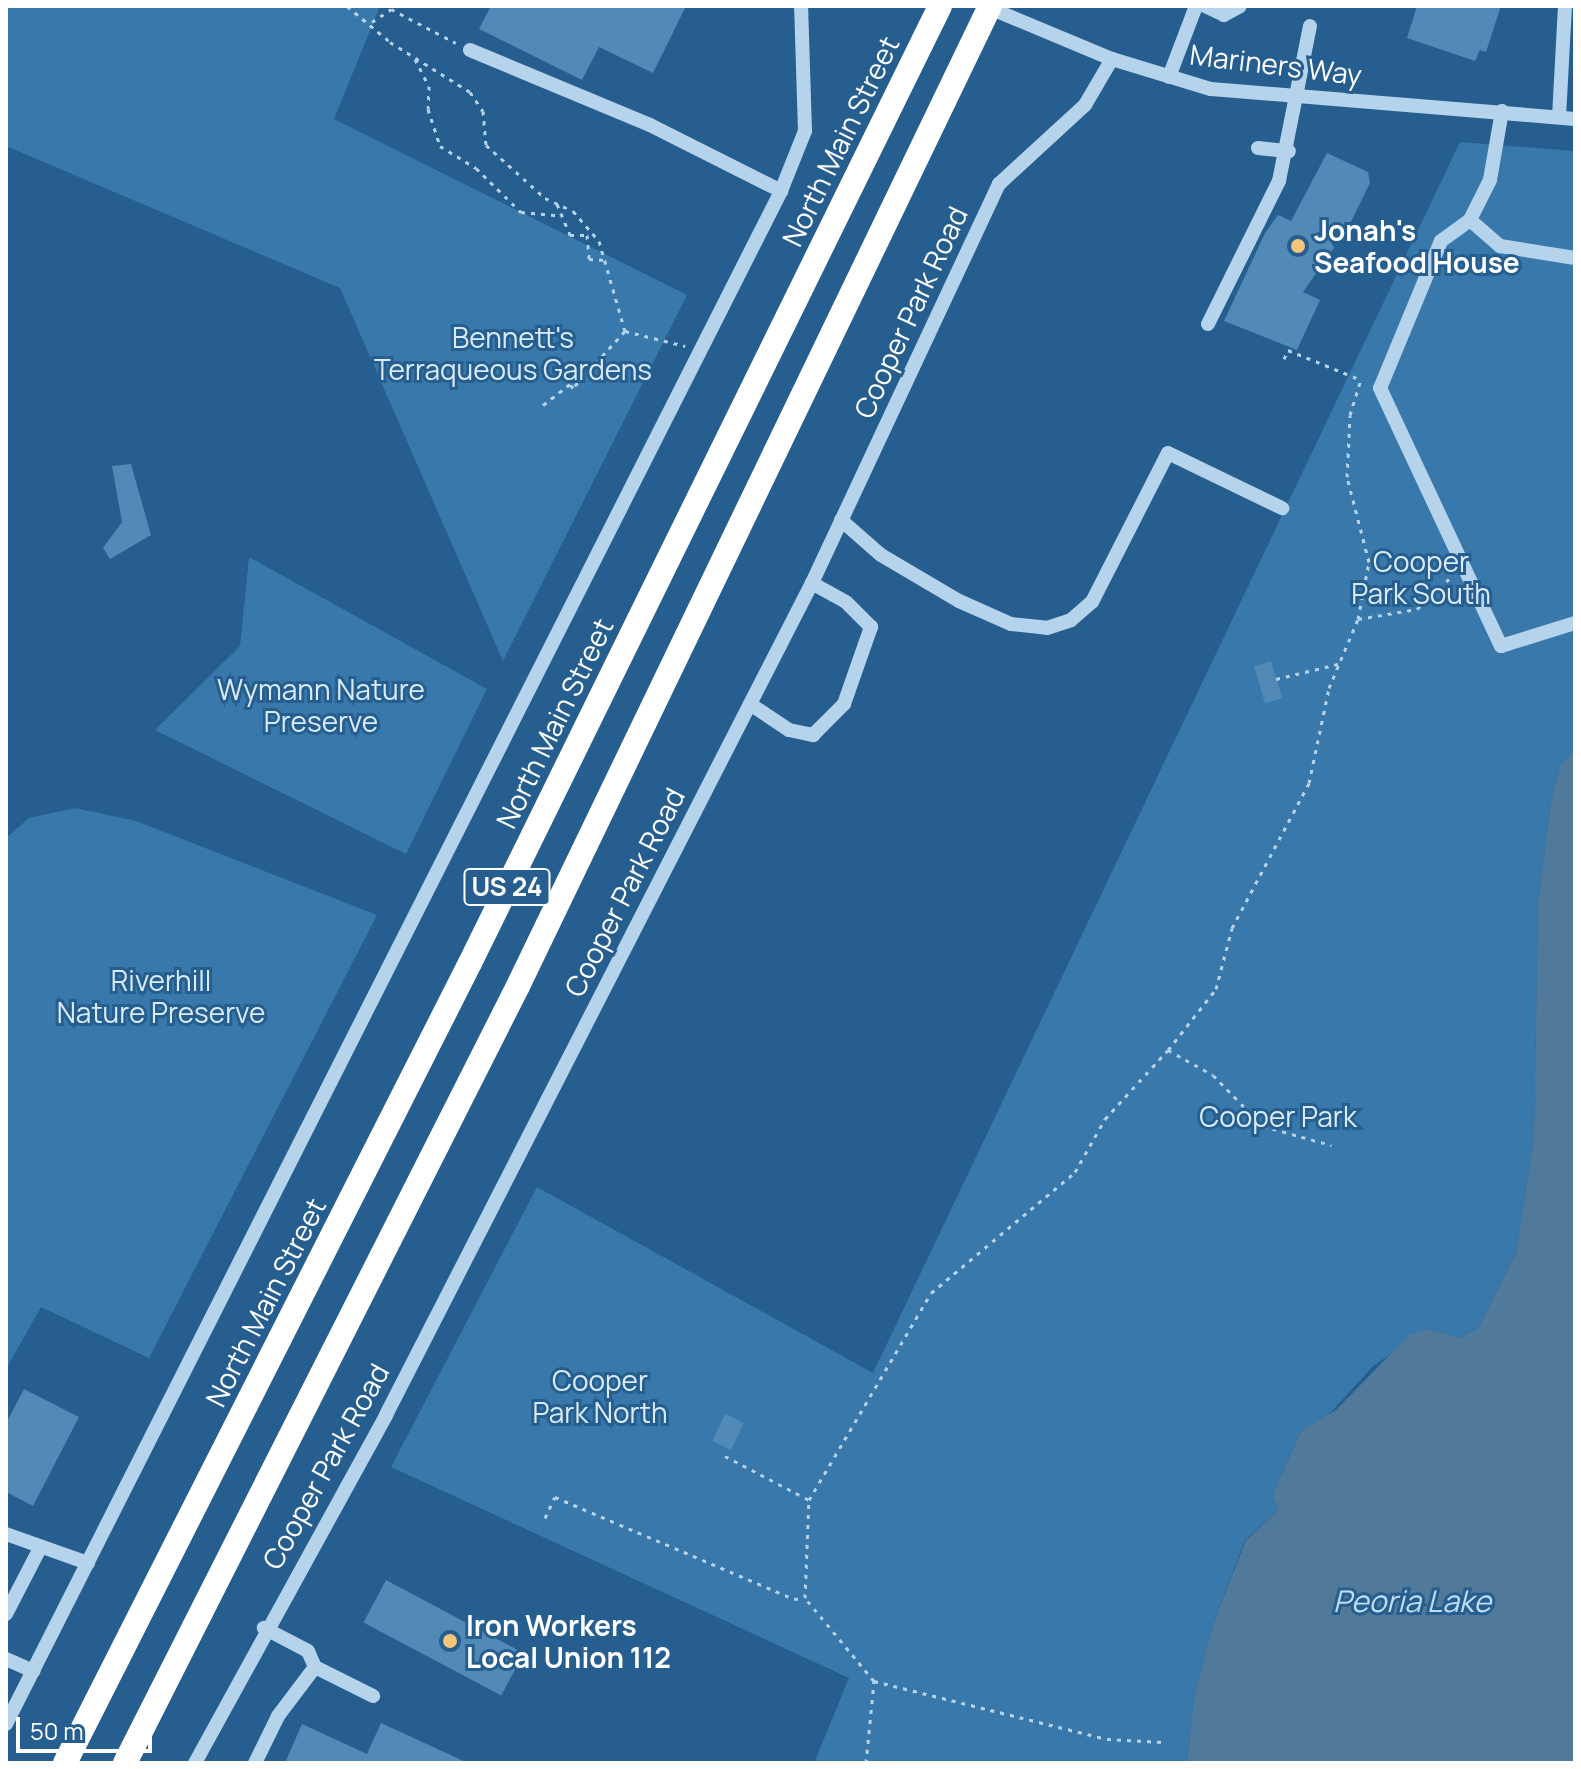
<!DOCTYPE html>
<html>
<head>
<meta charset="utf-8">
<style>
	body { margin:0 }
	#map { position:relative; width:1581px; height:1769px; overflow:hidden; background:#255e8f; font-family:Manrope,sans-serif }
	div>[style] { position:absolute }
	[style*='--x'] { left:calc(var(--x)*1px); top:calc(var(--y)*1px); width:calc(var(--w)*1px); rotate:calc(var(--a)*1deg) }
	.green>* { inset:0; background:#3978ab }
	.water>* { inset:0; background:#51799a }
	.building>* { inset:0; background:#5189b7; transform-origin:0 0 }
	.path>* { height:3px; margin-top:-1.5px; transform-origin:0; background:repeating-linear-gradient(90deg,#b5d3eb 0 4px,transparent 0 10px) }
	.minor>* { height:14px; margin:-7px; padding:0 7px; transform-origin:7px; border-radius:7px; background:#b5d3eb }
	.highway>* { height:24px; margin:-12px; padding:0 12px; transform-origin:12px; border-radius:12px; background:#fff }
	.dots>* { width:22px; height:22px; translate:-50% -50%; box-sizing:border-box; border:4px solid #255e8f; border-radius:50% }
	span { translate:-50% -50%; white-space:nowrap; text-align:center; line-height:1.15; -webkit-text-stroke:6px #255e8f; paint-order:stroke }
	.shield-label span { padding:2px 6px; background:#255e8f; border:2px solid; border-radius:6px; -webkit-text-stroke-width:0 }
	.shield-label { font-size:26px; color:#fff; font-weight:700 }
	.street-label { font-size:28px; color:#fff }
	.poi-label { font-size:28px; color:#fff; font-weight:700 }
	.left { translate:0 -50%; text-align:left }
	.park-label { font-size:28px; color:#daebf8 }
	.water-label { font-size:30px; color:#c1ddf2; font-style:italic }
	.frame { position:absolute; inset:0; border:8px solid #fff; pointer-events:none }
	.scale { position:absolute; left:16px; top:1717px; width:136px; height:36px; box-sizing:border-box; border:4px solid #fff; border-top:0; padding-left:10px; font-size:24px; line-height:28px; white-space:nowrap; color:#fff; -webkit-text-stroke:6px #255e8f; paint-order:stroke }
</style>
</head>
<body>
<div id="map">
	<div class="green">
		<i style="clip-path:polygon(6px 6px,380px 6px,334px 119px,687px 295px,503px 661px,340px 288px,6px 146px)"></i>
		<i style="clip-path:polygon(1460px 142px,1575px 151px,1575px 748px,1560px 766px,1551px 801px,1538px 902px,1534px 1137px,1516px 1253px,1478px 1328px,1459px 1338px,1426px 1329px,1372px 1367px,1323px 1421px,1301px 1431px,1272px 1496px,1279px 1510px,1245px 1540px,1213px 1624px,1194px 1697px,1187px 1763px,814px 1763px,849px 1678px,391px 1467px,537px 1187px,873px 1373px)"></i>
		<i style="clip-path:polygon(249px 557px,487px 689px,406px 854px,155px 730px,240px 646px)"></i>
		<i style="clip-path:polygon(75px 808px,136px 821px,377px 915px,149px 1358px,41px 1307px,6px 1369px,6px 838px,29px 818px)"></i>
	</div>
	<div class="water">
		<i style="clip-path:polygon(1575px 748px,1575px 1763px,1187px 1763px,1194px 1697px,1213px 1624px,1246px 1540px,1279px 1510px,1272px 1496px,1301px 1431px,1336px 1410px,1409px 1335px,1426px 1329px,1459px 1338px,1478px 1328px,1516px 1253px,1534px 1137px,1538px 902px,1551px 801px,1560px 766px)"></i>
	</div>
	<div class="building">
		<i style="clip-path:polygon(491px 6px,686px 6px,653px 73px,599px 47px,582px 80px,479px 29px)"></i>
		<i style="clip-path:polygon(1417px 6px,1501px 6px,1486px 52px,1480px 50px,1475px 61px,1407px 38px)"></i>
		<i style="clip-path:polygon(1327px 153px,1368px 172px,1370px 183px,1347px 230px,1326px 232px,1334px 248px,1303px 292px,1320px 300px,1297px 350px,1224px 321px,1265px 233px,1278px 215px,1291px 221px)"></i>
		<i style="clip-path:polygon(131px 464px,151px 535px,110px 559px,103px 548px,122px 522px,112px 466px)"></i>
		<i style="left:1271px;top:661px;width:39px;height:18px;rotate:73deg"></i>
		<i style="clip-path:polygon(24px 1389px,79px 1417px,33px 1506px,6px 1492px,6px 1423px)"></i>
		<i style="left:725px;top:1414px;width:21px;height:30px;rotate:25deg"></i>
		<i style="left:386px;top:1580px;width:156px;height:48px;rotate:28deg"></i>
		<i style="clip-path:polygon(381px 1723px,468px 1763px,285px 1763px,302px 1724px,367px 1754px)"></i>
	</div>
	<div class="path">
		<i style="--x:347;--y:6;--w:56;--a:39.9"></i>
		<i style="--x:390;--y:42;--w:94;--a:32"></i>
		<i style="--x:470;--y:92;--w:23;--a:56"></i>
		<i style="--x:483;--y:111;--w:34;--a:85"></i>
		<i style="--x:486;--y:145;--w:79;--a:41.9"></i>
		<i style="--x:545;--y:198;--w:31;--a:25"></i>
		<i style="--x:573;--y:211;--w:40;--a:49"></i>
		<i style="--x:599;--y:241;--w:94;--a:73.9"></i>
		<i style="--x:625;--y:331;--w:77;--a:132.4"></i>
		<i style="--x:573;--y:388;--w:5;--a:-127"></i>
		<i style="--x:570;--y:384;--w:39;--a:142"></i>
		<i style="--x:372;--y:22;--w:23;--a:-34"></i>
		<i style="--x:391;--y:9;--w:73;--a:27.6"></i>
		<i style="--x:415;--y:59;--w:30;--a:63"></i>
		<i style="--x:429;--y:86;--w:23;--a:92"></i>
		<i style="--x:428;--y:109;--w:39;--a:72"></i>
		<i style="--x:440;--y:146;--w:42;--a:31.4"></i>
		<i style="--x:476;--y:168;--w:63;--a:44.4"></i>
		<i style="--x:521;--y:212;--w:36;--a:5"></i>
		<i style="--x:557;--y:204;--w:34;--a:67"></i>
		<i style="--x:570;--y:235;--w:17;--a:0"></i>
		<i style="--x:587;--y:235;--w:24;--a:85"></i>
		<i style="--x:589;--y:259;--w:17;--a:3"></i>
		<i style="--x:625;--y:331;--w:62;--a:14"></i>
		<i style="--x:1284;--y:359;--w:10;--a:-66"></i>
		<i style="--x:1288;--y:350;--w:79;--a:22.3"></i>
		<i style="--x:1358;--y:619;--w:60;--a:-9.6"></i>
		<i style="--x:1417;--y:609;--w:48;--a:-43.3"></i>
		<i style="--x:1276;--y:679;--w:64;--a:-13.6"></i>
		<i style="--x:1168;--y:1050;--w:78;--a:-51.8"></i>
		<i style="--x:1216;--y:989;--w:63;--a:-75.3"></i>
		<i style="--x:1232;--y:928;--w:164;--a:-62"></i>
		<i style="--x:1309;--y:783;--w:97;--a:-78.1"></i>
		<i style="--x:1329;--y:688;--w:75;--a:-67.2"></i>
		<i style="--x:1358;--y:619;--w:58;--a:-79.1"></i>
		<i style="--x:1369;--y:562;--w:88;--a:-104.5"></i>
		<i style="--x:1347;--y:477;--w:62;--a:-87.2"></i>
		<i style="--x:1350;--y:415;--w:37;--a:-73"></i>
		<i style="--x:725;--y:1456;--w:95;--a:27.6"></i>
		<i style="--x:545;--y:1518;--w:23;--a:-65"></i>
		<i style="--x:555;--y:1497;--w:260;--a:23.1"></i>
		<i style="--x:794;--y:1599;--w:10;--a:-6"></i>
		<i style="--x:874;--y:1681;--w:240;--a:14"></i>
		<i style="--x:1107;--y:1739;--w:56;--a:3.1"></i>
		<i style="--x:866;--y:1763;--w:82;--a:-84.4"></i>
		<i style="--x:874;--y:1681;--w:108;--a:-129.7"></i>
		<i style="--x:805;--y:1598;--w:98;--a:-87.7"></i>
		<i style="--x:809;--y:1500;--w:240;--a:-59.5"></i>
		<i style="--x:931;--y:1293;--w:188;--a:-40"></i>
		<i style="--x:1075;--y:1172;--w:61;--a:-60.5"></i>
		<i style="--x:1105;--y:1119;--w:93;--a:-47.6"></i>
		<i style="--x:1168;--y:1050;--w:51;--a:29.1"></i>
		<i style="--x:1213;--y:1075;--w:71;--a:45.6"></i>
		<i style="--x:1263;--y:1126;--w:71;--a:15.6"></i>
	</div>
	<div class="minor">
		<i style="--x:985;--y:6;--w:138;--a:22.7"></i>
		<i style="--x:1112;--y:59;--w:103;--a:16.9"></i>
		<i style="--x:1211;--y:89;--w:365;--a:4.7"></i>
		<i style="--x:1205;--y:6;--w:21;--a:25"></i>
		<i style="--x:1224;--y:15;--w:18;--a:-29"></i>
		<i style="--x:470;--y:50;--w:195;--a:22.6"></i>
		<i style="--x:650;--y:125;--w:147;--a:26.7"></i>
		<i style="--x:1169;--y:77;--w:76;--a:-69.2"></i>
		<i style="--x:1502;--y:111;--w:70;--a:99.9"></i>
		<i style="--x:1490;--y:180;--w:45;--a:116.6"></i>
		<i style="--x:1470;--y:220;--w:36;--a:144"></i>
		<i style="--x:1441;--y:241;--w:159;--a:112.5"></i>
		<i style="--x:1380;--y:388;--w:285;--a:64.9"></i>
		<i style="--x:1501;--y:646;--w:77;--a:-17.3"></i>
		<i style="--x:1559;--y:117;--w:111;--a:-86.9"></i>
		<i style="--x:1258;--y:148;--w:31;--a:6"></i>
		<i style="--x:1470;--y:220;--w:40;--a:41"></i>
		<i style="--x:1500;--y:246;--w:76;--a:9.1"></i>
		<i style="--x:1208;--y:324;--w:160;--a:-63.6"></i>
		<i style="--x:1279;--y:181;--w:158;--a:-78.7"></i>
		<i style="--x:841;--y:520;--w:53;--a:41.2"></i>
		<i style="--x:881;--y:555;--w:91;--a:30.5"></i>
		<i style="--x:959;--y:601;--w:57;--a:23.9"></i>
		<i style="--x:1011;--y:624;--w:36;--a:6"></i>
		<i style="--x:1047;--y:628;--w:25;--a:-18"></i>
		<i style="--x:1071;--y:620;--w:28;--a:-41"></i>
		<i style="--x:1092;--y:602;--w:167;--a:-63"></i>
		<i style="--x:1168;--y:453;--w:127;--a:25.8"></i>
		<i style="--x:750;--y:704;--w:47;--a:33.7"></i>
		<i style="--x:789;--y:730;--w:25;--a:12"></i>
		<i style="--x:813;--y:735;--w:44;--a:-45"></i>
		<i style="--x:844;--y:704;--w:82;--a:-70.7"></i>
		<i style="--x:871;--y:627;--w:35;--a:-135"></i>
		<i style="--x:846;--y:602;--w:39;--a:-151"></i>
		<i style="--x:6;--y:1534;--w:87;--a:19.5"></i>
		<i style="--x:6;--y:1614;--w:72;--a:-62.7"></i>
		<i style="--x:6;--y:1659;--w:30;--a:24"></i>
		<i style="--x:315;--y:1667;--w:65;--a:26.6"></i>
		<i style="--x:6;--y:1724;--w:1718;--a:-63.18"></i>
		<i style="--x:781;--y:191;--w:65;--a:-68.2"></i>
		<i style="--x:805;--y:131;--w:125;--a:-91.8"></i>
		<i style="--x:195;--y:1763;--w:397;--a:-61.2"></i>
		<i style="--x:386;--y:1415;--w:935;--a:-62.89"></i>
		<i style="--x:812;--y:583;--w:441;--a:-64.9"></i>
		<i style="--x:999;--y:184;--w:117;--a:-42.6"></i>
		<i style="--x:1085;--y:105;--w:53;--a:-59.6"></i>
		<i style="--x:255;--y:1763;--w:52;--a:-63.9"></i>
		<i style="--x:278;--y:1716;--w:61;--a:-52.9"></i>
		<i style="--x:315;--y:1667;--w:17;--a:-114"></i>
		<i style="--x:308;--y:1651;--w:50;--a:-152.4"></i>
	</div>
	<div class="highway">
		<i style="--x:65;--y:1763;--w:897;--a:-63.15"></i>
		<i style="--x:470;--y:963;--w:1066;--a:-63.84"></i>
		<i style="--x:125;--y:1763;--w:871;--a:-63.17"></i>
		<i style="--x:518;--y:986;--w:1088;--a:-64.28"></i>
	</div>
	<div class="dots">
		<i style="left:1298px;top:246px;background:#f5c579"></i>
		<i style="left:450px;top:1641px;background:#f5c579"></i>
	</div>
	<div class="shield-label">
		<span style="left:507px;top:887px">US 24</span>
	</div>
	<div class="street-label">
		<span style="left:1276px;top:64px;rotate:7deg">Mariners Way</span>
		<span style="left:840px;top:141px;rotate:-64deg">North Main Street</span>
		<span style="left:910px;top:312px;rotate:-65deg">Cooper Park Road</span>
		<span style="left:554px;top:723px;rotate:-64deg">North Main Street</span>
		<span style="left:624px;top:892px;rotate:-63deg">Cooper Park Road</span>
		<span style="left:265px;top:1302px;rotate:-63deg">North Main Street</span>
		<span style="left:325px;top:1466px;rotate:-61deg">Cooper Park Road</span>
	</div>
	<div class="poi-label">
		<span class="left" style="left:1314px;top:246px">Jonah's<br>Seafood House</span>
		<span class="left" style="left:466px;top:1641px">Iron Workers<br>Local Union 112</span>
	</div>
	<div class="park-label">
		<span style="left:513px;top:353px">Bennett's<br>Terraqueous Gardens</span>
		<span style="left:1421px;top:577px">Cooper<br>Park South</span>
		<span style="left:321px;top:705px">Wymann Nature<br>Preserve</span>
		<span style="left:161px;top:996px">Riverhill<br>Nature Preserve</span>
		<span style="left:1278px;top:1116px">Cooper Park</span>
		<span style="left:600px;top:1396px">Cooper<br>Park North</span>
	</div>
	<div class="water-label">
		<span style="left:1412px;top:1601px">Peoria Lake</span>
	</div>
	<div class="frame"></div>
	<div class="scale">50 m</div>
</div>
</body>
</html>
